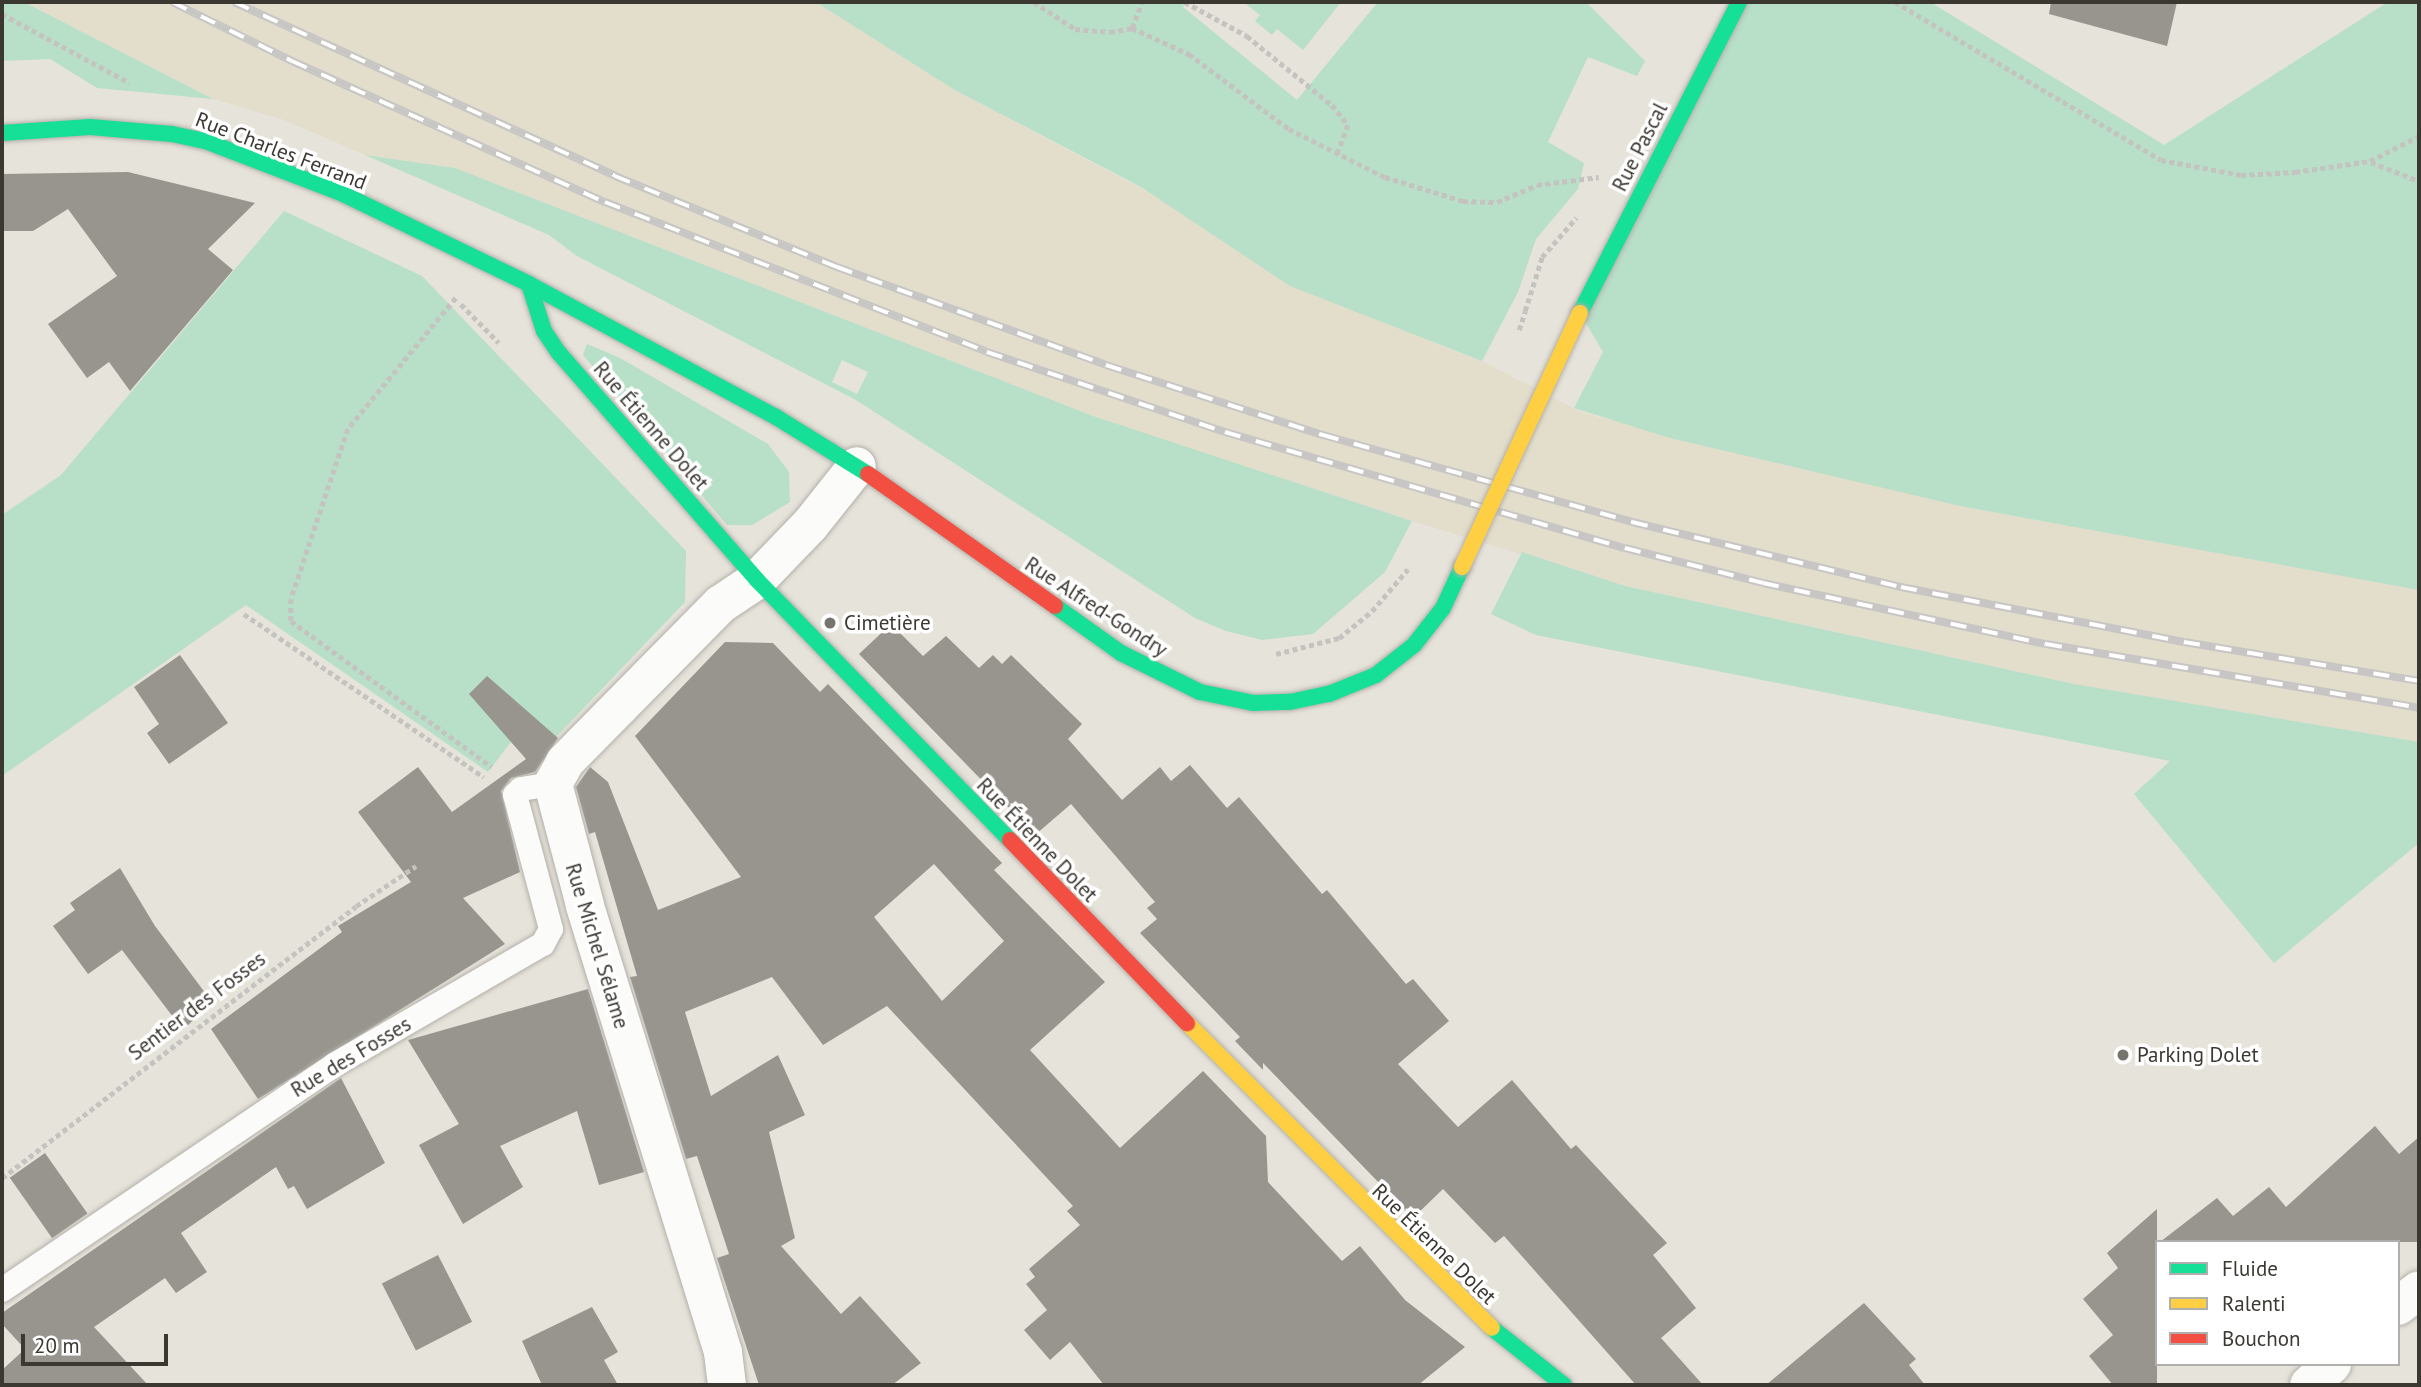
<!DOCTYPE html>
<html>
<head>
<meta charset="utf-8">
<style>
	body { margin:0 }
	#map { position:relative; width:2421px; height:1387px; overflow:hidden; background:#e6e3da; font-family:"PT Sans",sans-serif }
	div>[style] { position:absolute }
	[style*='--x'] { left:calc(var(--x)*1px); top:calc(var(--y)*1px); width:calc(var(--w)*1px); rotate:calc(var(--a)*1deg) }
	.built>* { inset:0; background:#e3decc }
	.green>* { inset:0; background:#b8dfc8 }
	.building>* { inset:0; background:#97958e; transform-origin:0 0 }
	.path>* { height:4.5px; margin-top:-2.25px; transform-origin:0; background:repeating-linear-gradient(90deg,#c5c3c0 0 5px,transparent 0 8.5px) }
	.roads { filter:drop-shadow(0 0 2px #b3b0aa) drop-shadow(0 0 2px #b3b0aa) }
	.lane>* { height:24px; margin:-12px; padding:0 12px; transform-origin:12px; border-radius:12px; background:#fbfbf9 }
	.street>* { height:38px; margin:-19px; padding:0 19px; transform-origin:19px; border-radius:19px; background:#fbfbf9 }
	.fast>* { height:16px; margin:-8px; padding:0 8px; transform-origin:8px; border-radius:8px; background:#16e098 }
	.slow>* { height:16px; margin:-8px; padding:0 8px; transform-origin:8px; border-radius:8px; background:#ffcf43 }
	.jam>* { height:16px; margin:-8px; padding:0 8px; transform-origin:8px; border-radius:8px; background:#f24e42 }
	.rail>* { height:8px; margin-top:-4px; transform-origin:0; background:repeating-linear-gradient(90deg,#fff 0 16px,#c7c6c4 0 32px); box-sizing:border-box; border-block:2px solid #c7c6c4 }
	.path-bridge>* { height:4.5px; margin-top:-2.25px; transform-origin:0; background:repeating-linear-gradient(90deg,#c5c3c0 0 5px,transparent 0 8.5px) }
	.bridges { filter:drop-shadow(0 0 2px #b3b0aa) drop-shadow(0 0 2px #b3b0aa) }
	.slow-bridge>* { height:16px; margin:-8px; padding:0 8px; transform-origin:8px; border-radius:8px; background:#ffcf43 }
	.dots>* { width:19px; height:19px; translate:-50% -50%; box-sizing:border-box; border:4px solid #fff; border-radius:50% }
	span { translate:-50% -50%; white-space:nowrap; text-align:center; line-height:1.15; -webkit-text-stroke:7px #fff; paint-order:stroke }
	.street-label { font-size:21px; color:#3b3832 }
	.poi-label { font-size:21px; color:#3b3832 }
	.left { translate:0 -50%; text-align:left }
	.frame { position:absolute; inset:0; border:4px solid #3b3832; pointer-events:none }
	.legend { position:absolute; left:2155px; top:1240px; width:245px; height:126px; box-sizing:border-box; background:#fff; border:2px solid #b1afad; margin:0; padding:9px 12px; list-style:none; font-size:21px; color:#3b3832 }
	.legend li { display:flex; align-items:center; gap:14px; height:35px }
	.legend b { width:35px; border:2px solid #b1afad }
	.scale { position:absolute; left:21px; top:1334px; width:147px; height:32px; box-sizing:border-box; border:4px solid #3b3832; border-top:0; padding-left:9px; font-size:21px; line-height:24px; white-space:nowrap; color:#3b3832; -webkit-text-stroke:5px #fff; paint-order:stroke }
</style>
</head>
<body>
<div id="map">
	<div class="built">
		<i style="clip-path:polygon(24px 2px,816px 2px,953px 89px,1438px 345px,1482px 361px,1583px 413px,1960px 506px,2419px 590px,2419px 742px,2074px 684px,1625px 586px,1412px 521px,1093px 416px,455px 168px,365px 155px,284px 120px,213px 99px)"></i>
	</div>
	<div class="green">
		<i style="clip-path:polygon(2px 2px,24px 2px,213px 99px,97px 88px,50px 59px,2px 61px)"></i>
		<i style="clip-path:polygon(816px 2px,1187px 2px,1183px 7px,1297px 100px,1378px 2px,1586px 2px,1645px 61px,1637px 76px,1588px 57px,1548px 142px,1584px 163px,1578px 189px,1536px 239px,1518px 292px,1482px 361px,1290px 286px,1141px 187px,953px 89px)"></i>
		<i style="clip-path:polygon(1243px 2px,1341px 2px,1303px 50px,1277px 29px,1272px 35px,1255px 21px,1260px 15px)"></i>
		<i style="clip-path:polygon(1739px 2px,1930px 2px,2164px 145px,2388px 2px,2419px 2px,2419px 590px,1960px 506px,1670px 438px,1574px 408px,1603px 352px,1580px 313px)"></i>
		<i style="clip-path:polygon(evenodd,365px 155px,455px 168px,1093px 416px,1412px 521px,1385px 572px,1313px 634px,1262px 640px,1226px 631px,1195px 618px,856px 400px,577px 256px,549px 235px,365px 155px,842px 360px,868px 372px,857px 394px,832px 382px,842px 360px)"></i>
		<i style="clip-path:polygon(284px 211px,422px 276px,686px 551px,685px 602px,533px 761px,511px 742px,488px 772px,246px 605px,2px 776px,2px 515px,61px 475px)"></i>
		<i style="clip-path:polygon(587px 344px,620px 358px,768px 444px,789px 472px,790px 502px,752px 525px,727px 525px,583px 355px)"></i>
		<i style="clip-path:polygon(1522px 552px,1625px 586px,2074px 684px,2419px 742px,2419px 843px,2274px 963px,2134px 794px,2170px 761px,1536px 635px,1491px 614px)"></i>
	</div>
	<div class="building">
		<i style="clip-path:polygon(2051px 2px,2177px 2px,2167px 46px,2049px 14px)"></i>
		<i style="clip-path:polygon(128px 172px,255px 203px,208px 249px,233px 270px,130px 391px,109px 362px,87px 378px,48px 324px,117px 276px,68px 209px,33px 231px,2px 231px,2px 174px)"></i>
		<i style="clip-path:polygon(891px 624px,923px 656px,946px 636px,979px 668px,993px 655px,1002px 664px,1011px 655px,1082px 724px,1068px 739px,1122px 800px,1160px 767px,1171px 781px,1190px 765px,1227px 808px,1239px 797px,1322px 894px,1327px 890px,1406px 984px,1413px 979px,1449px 1021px,1398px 1064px,1458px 1127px,1512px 1080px,1571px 1149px,1576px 1145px,1667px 1243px,1653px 1255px,1696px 1308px,1661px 1338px,1703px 1385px,1636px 1385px,1504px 1236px,1495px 1243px,1443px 1189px,1413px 1218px,1263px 1063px,1263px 1070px,1235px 1041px,1240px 1037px,1140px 933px,1157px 919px,1147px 908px,1155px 902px,1071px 804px,1035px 835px,859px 654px)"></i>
		<i style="clip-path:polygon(evenodd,725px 642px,773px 643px,820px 692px,828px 684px,1002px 863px,994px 870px,1105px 982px,1030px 1050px,1120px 1148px,1203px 1071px,1266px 1136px,1268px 1182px,1342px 1261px,1360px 1246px,1405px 1300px,1465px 1347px,1418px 1385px,1104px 1385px,1070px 1342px,1050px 1360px,1024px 1330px,1047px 1310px,1026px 1284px,1035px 1277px,1029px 1269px,1080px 1225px,1067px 1211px,1073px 1206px,887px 1006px,823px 1045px,772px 977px,685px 1012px,711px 1096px,778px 1055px,805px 1115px,769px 1132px,795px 1238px,781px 1246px,841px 1314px,860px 1296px,921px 1363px,892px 1385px,759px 1385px,717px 1258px,729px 1254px,697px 1156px,686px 1159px,630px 977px,637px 976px,595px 832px,589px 834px,576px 787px,590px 767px,608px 782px,658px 910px,741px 877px,635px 736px,725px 642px,934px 864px,1004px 941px,942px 1001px,874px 917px,934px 864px)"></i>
		<i style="clip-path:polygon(180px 655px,228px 723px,169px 764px,147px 733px,159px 724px,134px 687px)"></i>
		<i style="clip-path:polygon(487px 676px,558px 738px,535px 772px,511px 778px,501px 791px,520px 872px,463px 898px,505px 944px,258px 1099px,211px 1029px,342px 932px,338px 926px,411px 882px,358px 812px,418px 767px,452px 812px,526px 759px,469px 694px)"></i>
		<i style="clip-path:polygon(120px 868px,155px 926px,212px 1002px,183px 1030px,122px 950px,88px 974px,53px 926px,75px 910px,70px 903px)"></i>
		<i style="clip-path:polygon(588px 989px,644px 1172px,599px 1185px,577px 1111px,500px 1146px,523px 1187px,463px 1224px,419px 1145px,459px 1124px,408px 1040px)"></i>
		<i style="clip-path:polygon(341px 1078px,385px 1163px,307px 1209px,294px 1186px,288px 1189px,276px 1167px,181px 1233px,207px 1272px,176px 1293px,165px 1278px,94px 1327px,148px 1385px,2px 1385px,2px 1370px,25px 1349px,2px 1324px,2px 1313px)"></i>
		<i style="clip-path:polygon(2375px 1126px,2399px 1154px,2419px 1137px,2419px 1242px,2160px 1242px,2217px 1198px,2233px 1216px,2269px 1187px,2286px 1207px)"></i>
		<i style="left:45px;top:1153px;width:74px;height:43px;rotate:55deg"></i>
		<i style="clip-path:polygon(2157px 1209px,2157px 1385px,2113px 1385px,2089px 1356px,2113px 1335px,2083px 1299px,2118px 1268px,2107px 1253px)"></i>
		<i style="left:438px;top:1255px;width:75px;height:63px;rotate:63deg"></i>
		<i style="clip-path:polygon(1864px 1303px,1916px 1359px,1909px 1365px,1925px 1385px,1766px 1385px)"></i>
		<i style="clip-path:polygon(592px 1307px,618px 1352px,604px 1360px,618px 1385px,542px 1385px,522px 1341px)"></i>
	</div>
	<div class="path">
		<i style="--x:1034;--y:2;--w:49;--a:33.4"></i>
		<i style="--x:1075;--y:29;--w:35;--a:5"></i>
		<i style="--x:1110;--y:32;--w:22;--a:-10"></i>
		<i style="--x:1132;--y:28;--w:63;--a:24.5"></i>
		<i style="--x:1189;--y:54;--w:125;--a:36.9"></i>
		<i style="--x:1289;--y:129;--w:107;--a:26.6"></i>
		<i style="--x:1385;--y:177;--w:82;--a:17.1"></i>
		<i style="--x:1463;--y:201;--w:34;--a:2"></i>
		<i style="--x:1497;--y:202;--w:43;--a:-23"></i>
		<i style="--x:1537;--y:185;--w:62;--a:-7.5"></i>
		<i style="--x:1185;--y:2;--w:71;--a:28.7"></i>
		<i style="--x:1247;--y:36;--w:109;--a:39.1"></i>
		<i style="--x:1332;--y:105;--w:26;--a:51"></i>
		<i style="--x:1348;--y:125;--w:33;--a:110"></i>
		<i style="--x:1895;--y:2;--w:309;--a:30.7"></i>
		<i style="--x:2161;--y:160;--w:81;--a:10.6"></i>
		<i style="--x:2241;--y:175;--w:54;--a:-3.2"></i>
		<i style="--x:2295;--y:172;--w:76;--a:-8.3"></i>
		<i style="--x:2370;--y:161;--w:55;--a:-27"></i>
		<i style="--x:2;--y:14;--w:145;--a:28.3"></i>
		<i style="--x:1132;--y:28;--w:28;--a:-69"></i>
		<i style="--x:2371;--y:162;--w:52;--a:21.6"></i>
		<i style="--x:456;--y:298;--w:170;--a:129.5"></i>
		<i style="--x:348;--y:429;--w:179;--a:108.5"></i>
		<i style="--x:291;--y:599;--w:22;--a:90"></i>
		<i style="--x:291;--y:621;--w:248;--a:36"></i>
		<i style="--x:461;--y:304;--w:54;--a:45.7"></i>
		<i style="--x:1525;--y:311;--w:57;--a:-72.5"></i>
		<i style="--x:1542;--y:257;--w:52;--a:-48.9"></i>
		<i style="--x:244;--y:614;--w:290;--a:34.2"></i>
		<i style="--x:1276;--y:654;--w:65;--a:-14.3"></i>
		<i style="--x:1339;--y:638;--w:43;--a:-39.3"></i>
		<i style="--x:1372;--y:611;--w:55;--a:-49.4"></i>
		<i style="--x:2;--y:1178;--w:446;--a:-37.5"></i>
		<i style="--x:356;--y:906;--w:72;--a:-33.7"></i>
	</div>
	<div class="roads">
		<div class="lane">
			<i style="--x:2;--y:1290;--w:401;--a:-34.1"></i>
			<i style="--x:334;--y:1065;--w:241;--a:-30.1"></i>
			<i style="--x:543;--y:944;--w:17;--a:-62"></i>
			<i style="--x:551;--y:929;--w:139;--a:-105"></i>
			<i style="--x:515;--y:795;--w:8;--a:-45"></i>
			<i style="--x:521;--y:789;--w:32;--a:-9"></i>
		</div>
		<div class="street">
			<i style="--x:2398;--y:1306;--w:26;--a:-37"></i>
			<i style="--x:727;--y:1385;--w:33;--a:-97"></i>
			<i style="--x:723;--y:1352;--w:468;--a:-107.2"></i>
			<i style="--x:585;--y:905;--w:125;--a:-104.8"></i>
			<i style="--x:553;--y:784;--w:25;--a:-61"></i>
			<i style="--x:565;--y:762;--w:222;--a:-45.4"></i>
			<i style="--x:721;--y:604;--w:43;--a:-33.7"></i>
			<i style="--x:757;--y:580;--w:76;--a:-46.1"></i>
			<i style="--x:810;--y:525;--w:75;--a:-51.5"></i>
			<i style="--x:2309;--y:1385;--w:31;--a:-42"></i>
		</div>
		<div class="fast">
			<i style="--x:2;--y:133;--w:88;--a:-3.9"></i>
			<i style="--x:90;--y:127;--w:82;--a:4.9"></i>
			<i style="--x:172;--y:134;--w:34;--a:12"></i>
			<i style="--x:205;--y:141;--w:146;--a:20.9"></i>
			<i style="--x:341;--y:193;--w:209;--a:25.8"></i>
			<i style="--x:529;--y:284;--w:281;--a:28.3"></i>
			<i style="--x:776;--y:417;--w:108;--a:31.8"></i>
			<i style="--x:529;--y:284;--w:49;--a:72.3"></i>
			<i style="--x:544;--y:331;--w:27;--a:56"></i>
			<i style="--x:559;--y:353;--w:301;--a:48.9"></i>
			<i style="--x:757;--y:580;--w:363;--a:45.8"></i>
			<i style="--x:1580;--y:313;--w:349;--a:-62.9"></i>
			<i style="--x:1055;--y:606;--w:81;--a:35.5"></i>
			<i style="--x:1121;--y:653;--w:88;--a:26.3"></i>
			<i style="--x:1200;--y:692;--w:54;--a:11.7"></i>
			<i style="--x:1253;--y:703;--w:37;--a:-2"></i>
			<i style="--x:1290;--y:702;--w:40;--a:-12"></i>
			<i style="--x:1329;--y:694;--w:51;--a:-22"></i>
			<i style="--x:1376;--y:675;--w:48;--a:-38.3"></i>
			<i style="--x:1414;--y:645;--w:47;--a:-51.9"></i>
			<i style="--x:1443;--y:608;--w:45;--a:-65.1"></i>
			<i style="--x:1492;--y:1328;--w:92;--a:38.4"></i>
		</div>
		<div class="slow">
			<i style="--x:1187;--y:1023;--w:431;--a:45"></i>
		</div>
		<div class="jam">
			<i style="--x:868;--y:474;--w:229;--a:35.2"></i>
			<i style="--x:1010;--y:840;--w:255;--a:46"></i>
		</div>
	</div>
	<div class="rail">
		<i style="--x:172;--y:2;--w:134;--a:26.2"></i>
		<i style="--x:292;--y:61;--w:343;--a:24.3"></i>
		<i style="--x:605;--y:202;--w:410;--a:21.4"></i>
		<i style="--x:987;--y:352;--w:251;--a:18.6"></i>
		<i style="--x:1225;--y:432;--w:416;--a:16.2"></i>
		<i style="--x:1625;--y:548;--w:142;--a:14.2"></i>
		<i style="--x:1763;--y:583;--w:289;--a:12.2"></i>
		<i style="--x:2046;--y:644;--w:378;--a:9.7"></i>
		<i style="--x:234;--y:2;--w:419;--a:24.5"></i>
		<i style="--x:615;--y:176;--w:240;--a:22.3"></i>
		<i style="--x:837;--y:267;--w:286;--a:20"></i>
		<i style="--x:1106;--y:365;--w:228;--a:17.9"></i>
		<i style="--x:1323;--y:435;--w:321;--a:15.7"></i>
		<i style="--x:1632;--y:522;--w:277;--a:13.6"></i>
		<i style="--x:1901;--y:587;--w:288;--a:11"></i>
		<i style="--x:2184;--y:642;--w:238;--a:9.4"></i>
	</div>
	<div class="path-bridge">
		<i style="--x:1519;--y:330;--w:20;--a:-72"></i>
	</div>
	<div class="bridges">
		<div class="slow-bridge">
			<i style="--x:1462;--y:567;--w:280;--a:-65.1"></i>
		</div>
	</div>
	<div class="dots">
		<i style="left:830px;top:623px;background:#77746d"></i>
		<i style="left:2123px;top:1055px;background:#77746d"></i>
	</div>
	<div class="street-label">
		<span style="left:1640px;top:147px;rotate:-63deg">Rue Pascal</span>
		<span style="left:281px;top:151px;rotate:21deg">Rue Charles Ferrand</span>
		<span style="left:651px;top:426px;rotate:49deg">Rue Étienne Dolet</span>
		<span style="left:1096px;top:607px;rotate:33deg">Rue Alfred-Gondry</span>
		<span style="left:1037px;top:840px;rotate:46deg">Rue Étienne Dolet</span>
		<span style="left:597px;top:946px;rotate:73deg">Rue Michel Sélame</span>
		<span style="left:197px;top:1006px;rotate:-37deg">Sentier des Fosses</span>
		<span style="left:351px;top:1057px;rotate:-31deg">Rue des Fosses</span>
		<span style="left:1434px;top:1244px;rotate:44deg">Rue Étienne Dolet</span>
	</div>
	<div class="poi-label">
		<span class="left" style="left:844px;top:623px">Cimetière</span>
		<span class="left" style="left:2137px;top:1055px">Parking Dolet</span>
	</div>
	<div class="frame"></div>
	<ul class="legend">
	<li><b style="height:9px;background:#16e098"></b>Fluide</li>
	<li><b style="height:9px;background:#ffcf43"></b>Ralenti</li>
	<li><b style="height:9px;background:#f24e42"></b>Bouchon</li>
	</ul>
	<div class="scale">20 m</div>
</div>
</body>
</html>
